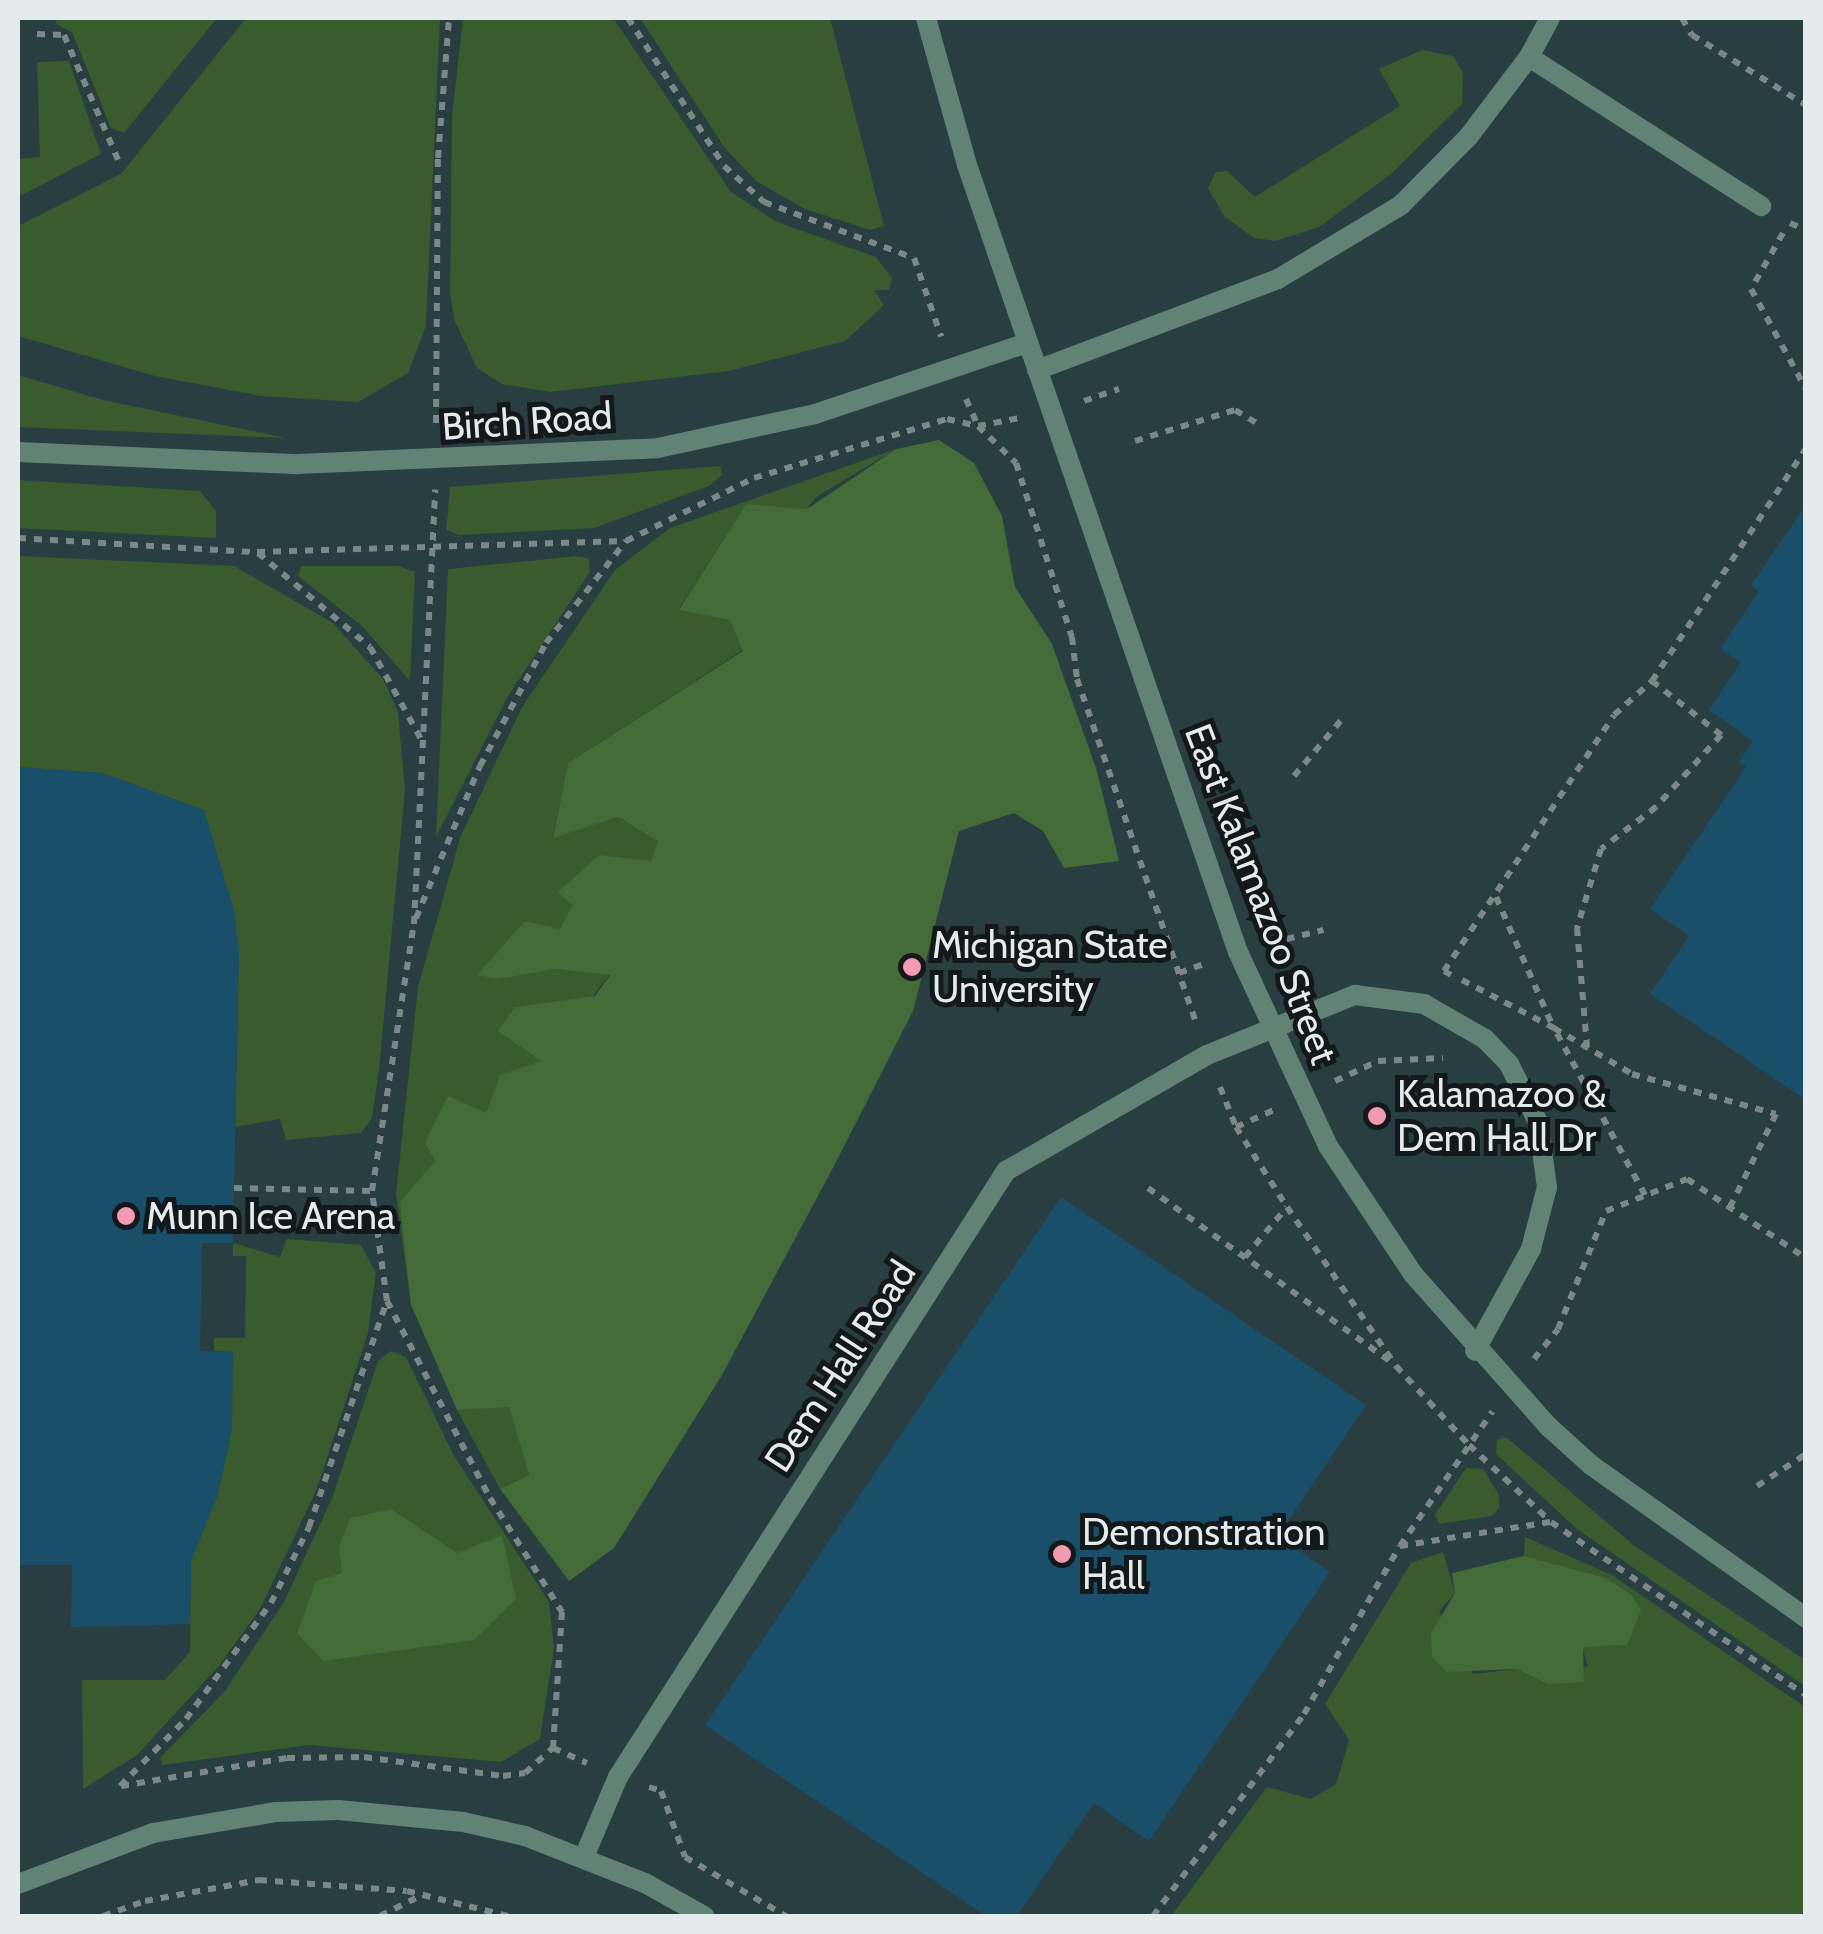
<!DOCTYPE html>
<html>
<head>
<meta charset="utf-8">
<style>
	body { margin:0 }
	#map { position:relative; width:1823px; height:1934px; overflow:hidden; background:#253334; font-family:Cabin,sans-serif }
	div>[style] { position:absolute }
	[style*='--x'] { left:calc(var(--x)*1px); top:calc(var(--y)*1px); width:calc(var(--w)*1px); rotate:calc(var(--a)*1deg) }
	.built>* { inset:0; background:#283e40; transform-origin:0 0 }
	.green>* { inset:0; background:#395b2e }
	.forest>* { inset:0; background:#446b38 }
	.building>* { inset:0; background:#1a4f6a }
	.path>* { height:6px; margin-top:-3px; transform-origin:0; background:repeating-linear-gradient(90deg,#7c8788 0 8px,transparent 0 16px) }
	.service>* { height:20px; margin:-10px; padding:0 10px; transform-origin:10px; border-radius:10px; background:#628276 }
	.minor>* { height:20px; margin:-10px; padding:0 10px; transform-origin:10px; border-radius:10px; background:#628276 }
	.dots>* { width:28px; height:28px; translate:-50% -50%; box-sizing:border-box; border:5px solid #13191a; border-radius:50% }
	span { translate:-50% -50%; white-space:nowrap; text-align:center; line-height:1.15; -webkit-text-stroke:10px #13191a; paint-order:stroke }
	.street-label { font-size:38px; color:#e3ebec }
	.poi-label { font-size:38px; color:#e3ebec }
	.left { translate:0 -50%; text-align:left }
	.frame { position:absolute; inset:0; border:20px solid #e3ebec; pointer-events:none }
</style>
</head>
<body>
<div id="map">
	<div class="built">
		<i style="left:18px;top:18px;width:1787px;height:1898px"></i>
	</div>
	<div class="green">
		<i style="clip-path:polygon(57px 18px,217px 18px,124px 133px,111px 128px,72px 32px,56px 24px)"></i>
		<i style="clip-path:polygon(246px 18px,440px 18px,426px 326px,408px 373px,358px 402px,261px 396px,155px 376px,18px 336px,18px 226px,121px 174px)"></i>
		<i style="clip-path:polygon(463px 18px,613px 18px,731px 192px,777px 222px,876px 257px,892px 278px,889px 290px,874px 290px,884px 305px,845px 341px,729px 371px,550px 392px,502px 384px,477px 368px,454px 319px,450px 292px,452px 116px)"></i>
		<i style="clip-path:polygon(640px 18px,830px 18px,884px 226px,870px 230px,805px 209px,756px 181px,724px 147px)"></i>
		<i style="clip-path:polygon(1422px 50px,1453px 56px,1463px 73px,1462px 104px,1391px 174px,1319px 227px,1275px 241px,1254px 238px,1224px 216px,1208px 188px,1216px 172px,1227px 171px,1255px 197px,1400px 106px,1379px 69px)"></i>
		<i style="clip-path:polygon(69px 61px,101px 154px,18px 197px,18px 159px,40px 157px,37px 62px)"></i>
		<i style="clip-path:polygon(18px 375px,103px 400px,286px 438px,18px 427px)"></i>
		<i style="clip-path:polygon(896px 449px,816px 497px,807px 509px,746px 504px,679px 609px,730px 620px,743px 650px,568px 763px,553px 837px,618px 817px,659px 841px,651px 862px,558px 891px,572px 905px,560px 930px,499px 979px,557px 969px,610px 974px,542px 1061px,486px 1114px,448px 1097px,411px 1305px,396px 1194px,418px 987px,460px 838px,522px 707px,615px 570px,670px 528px)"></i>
		<i style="clip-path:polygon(720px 466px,722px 475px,709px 486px,594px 528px,459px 535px,446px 530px,450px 487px)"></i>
		<i style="clip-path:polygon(18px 480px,200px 491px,216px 511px,216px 538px,18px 528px)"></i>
		<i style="clip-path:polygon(18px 556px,234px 566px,333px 623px,383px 679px,398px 712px,405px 790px,379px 1070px,372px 1118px,361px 1133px,286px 1140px,280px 1119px,235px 1127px,239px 950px,204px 810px,102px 773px,18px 767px)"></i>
		<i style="clip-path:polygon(578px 556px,589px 559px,590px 572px,508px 696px,436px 837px,448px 569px)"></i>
		<i style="clip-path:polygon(301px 566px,398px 566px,415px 572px,410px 681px,362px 626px,298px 576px)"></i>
		<i style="clip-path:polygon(287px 1239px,361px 1245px,376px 1273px,368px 1333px,316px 1491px,260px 1609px,218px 1667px,137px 1755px,83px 1789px,82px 1680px,165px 1680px,190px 1652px,191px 1561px,218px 1494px,232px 1429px,232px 1352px,214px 1351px,214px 1338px,245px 1338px,246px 1256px,233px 1256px,233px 1243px,280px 1257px)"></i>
		<i style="clip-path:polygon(391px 1351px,406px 1357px,453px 1454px,549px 1602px,554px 1648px,540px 1739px,501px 1762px,309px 1745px,163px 1765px,160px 1758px,225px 1691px,284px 1602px,332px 1498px,378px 1361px)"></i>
		<i style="clip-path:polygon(509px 1406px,529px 1475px,500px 1489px,457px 1410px)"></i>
		<i style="clip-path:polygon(1506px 1437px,1636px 1547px,1805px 1660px,1805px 1686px,1577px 1529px,1496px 1454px,1497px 1440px)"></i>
		<i style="clip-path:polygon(1466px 1468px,1483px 1469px,1499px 1495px,1499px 1508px,1492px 1516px,1439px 1524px,1435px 1515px)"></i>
		<i style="clip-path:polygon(1525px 1537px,1612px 1575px,1805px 1707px,1805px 1916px,1171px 1916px,1267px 1787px,1311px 1799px,1336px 1784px,1349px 1740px,1325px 1704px,1411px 1563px,1443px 1552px,1455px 1593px,1439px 1611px,1473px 1674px,1516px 1669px,1547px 1684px,1588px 1666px,1582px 1647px,1590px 1642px,1613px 1646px,1602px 1577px,1524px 1556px)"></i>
	</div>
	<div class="forest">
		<i style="clip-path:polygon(939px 440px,974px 463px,1002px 516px,1015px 587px,1052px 644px,1097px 771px,1119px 861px,1064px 868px,1043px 831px,1014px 813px,959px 831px,913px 1011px,834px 1166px,722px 1375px,614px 1548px,569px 1581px,500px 1489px,529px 1475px,509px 1407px,457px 1410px,411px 1305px,400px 1202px,435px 1161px,425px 1142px,448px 1096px,486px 1113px,500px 1075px,541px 1061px,498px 1031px,515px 1007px,595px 996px,610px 975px,557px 969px,499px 979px,477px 975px,525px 921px,560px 929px,572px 905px,558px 892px,599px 855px,651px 861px,658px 841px,618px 817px,553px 838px,568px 763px,743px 651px,730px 620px,679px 610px,746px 504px,807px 509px,896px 449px)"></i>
		<i style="clip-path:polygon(391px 1509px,457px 1553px,502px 1535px,516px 1599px,474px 1640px,323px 1661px,297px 1633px,316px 1581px,342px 1573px,339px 1547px,350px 1518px)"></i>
		<i style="clip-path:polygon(1524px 1556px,1603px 1577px,1631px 1594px,1641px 1610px,1627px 1645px,1583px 1647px,1584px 1682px,1547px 1684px,1516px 1669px,1447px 1672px,1432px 1657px,1431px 1633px,1455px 1593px,1452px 1573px)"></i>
	</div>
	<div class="building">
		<i style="clip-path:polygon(1806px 505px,1806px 1100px,1650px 994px,1689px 936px,1650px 909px,1746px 767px,1739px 762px,1753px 741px,1709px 710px,1741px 662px,1720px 649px,1759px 591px,1751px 585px)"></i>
		<i style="clip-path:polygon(18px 767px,102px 773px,204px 810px,234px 910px,239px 950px,233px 1243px,202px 1243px,200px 1351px,233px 1352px,232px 1428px,218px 1494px,191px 1561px,190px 1624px,71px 1627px,72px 1565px,18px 1565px)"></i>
		<i style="clip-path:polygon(1061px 1197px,1366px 1405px,1278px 1536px,1330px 1572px,1149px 1841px,1094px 1803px,1017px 1916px,986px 1916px,705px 1725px)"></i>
	</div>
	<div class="path">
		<i style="--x:628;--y:18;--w:176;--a:57"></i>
		<i style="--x:724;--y:166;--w:54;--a:42"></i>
		<i style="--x:764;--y:202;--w:160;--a:20.5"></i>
		<i style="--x:914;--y:258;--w:83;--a:70.9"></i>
		<i style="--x:1682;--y:18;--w:20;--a:60"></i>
		<i style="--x:1692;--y:35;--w:134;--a:31.6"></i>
		<i style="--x:37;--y:34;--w:27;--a:2"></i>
		<i style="--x:64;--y:35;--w:136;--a:66.6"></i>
		<i style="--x:1790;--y:223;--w:17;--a:24"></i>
		<i style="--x:1783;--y:233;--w:64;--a:119.7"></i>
		<i style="--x:1751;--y:289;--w:114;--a:61.2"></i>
		<i style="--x:966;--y:399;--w:30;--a:66"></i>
		<i style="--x:978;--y:426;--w:53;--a:44.2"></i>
		<i style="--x:1016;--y:463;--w:183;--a:72.2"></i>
		<i style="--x:1072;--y:637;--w:42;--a:83.2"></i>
		<i style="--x:1077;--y:679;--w:364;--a:70.9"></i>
		<i style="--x:1084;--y:401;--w:37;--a:-19"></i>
		<i style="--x:436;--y:423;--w:265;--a:-89.6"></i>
		<i style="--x:438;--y:158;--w:140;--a:-85.5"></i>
		<i style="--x:1135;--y:441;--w:105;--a:-17.2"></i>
		<i style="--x:1235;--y:410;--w:31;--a:31"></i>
		<i style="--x:18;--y:538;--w:239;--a:3.4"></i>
		<i style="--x:257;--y:552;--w:368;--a:-1.7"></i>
		<i style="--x:258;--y:553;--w:146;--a:40"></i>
		<i style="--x:370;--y:647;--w:105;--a:61"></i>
		<i style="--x:1652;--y:681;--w:279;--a:-56.5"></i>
		<i style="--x:1294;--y:776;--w:76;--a:-49.8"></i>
		<i style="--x:1496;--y:897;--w:142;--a:66.3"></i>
		<i style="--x:416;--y:918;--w:165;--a:-67.2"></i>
		<i style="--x:480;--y:766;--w:140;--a:-61.8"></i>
		<i style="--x:546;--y:643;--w:130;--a:-51.9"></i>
		<i style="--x:626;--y:541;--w:143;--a:-26.2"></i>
		<i style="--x:754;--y:478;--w:202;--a:-17"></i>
		<i style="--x:947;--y:419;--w:32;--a:13"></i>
		<i style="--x:978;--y:426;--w:42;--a:-11"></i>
		<i style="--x:1271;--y:943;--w:54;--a:-14"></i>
		<i style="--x:1179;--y:973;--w:29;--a:-20"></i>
		<i style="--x:1451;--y:975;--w:8;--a:-150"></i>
		<i style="--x:1444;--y:971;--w:307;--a:-56.4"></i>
		<i style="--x:1614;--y:715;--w:51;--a:-41.8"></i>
		<i style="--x:1652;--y:681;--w:88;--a:38"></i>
		<i style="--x:1721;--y:735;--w:97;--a:132.1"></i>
		<i style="--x:1656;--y:807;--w:69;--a:142.6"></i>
		<i style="--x:1601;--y:849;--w:83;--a:106.9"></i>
		<i style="--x:1577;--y:928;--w:118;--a:85.2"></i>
		<i style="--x:1462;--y:980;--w:104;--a:27.6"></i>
		<i style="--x:1335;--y:1081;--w:47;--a:-24.9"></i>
		<i style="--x:1378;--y:1061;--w:65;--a:-2.6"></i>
		<i style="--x:1220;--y:1087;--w:43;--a:68.2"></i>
		<i style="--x:1236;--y:1127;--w:95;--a:57.5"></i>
		<i style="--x:1287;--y:1207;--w:193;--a:55.6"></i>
		<i style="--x:1396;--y:1366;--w:108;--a:47.3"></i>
		<i style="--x:1469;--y:1445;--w:112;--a:43.2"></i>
		<i style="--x:1551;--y:1522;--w:308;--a:34.2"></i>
		<i style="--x:1236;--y:1127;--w:42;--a:-24.1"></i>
		<i style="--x:234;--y:1188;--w:138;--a:1.2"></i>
		<i style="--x:1148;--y:1188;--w:299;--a:35.6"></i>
		<i style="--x:1645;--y:1195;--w:190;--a:-118.6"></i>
		<i style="--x:1554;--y:1028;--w:91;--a:30.5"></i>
		<i style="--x:1632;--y:1074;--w:149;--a:15.5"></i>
		<i style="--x:1776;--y:1114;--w:104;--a:116.3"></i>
		<i style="--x:1245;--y:1257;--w:65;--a:-50"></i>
		<i style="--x:387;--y:1301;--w:222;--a:62.4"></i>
		<i style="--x:490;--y:1498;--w:135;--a:57.7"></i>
		<i style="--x:562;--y:1612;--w:136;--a:93.8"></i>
		<i style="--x:1534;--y:1359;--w:38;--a:-51"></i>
		<i style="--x:1558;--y:1329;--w:127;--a:-67.9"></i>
		<i style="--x:1606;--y:1211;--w:87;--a:-21.6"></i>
		<i style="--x:1687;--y:1179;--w:143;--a:33.6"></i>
		<i style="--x:1757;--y:1486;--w:59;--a:-33.1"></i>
		<i style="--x:1400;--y:1546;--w:152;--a:-9.1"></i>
		<i style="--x:120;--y:1786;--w:94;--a:-45.4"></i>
		<i style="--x:186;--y:1719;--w:144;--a:-53.8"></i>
		<i style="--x:271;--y:1603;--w:85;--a:-63.4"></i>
		<i style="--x:309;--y:1527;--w:239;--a:-71"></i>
		<i style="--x:387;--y:1301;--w:111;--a:-97.8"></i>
		<i style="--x:372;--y:1191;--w:270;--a:-81.1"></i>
		<i style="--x:414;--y:924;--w:435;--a:-87.2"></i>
		<i style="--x:121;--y:1786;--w:168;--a:-9.6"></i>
		<i style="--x:287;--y:1758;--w:77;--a:-0.7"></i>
		<i style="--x:364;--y:1757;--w:140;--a:7.8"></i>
		<i style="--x:503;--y:1776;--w:22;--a:-8"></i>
		<i style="--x:525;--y:1773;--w:38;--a:-42"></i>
		<i style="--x:553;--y:1748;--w:37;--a:24"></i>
		<i style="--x:649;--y:1787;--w:13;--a:18"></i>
		<i style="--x:661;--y:1791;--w:70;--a:70"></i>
		<i style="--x:685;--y:1857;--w:117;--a:30.3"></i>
		<i style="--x:103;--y:1916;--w:45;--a:-19.7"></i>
		<i style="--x:145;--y:1901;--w:116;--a:-10.4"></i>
		<i style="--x:259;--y:1880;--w:148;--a:4.3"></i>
		<i style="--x:407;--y:1891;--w:104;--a:13.9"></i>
		<i style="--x:380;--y:1916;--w:47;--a:-26.6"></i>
		<i style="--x:1153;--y:1916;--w:252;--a:-53.2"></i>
		<i style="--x:1304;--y:1714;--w:193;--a:-60.3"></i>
		<i style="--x:1400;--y:1546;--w:163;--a:-55.5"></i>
	</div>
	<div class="service">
		<i style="--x:1529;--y:57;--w:276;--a:32.7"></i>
		<i style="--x:1037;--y:370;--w:258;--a:-20.7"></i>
		<i style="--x:1278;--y:279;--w:144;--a:-31"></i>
		<i style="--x:1401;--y:205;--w:97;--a:-45.4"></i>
		<i style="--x:1469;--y:136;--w:99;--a:-52.8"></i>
		<i style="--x:1529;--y:57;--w:44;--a:-61.7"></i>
		<i style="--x:584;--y:1857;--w:87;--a:-67"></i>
		<i style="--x:618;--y:1777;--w:720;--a:-57.37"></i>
		<i style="--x:1006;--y:1171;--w:232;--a:-30"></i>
		<i style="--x:1207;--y:1055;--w:160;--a:-22.1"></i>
		<i style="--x:1355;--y:995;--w:70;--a:7.4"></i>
		<i style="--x:1424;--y:1004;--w:70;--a:29.8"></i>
		<i style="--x:1485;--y:1039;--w:35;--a:46"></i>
		<i style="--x:1509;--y:1064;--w:65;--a:63.4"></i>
		<i style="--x:1538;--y:1122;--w:66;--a:82.1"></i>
		<i style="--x:1547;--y:1187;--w:64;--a:104.5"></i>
		<i style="--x:1531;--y:1249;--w:116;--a:118.8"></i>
	</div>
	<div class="minor">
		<i style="--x:926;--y:18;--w:153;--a:74.4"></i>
		<i style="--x:967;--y:165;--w:832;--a:71"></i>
		<i style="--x:1238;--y:952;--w:214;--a:65.1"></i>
		<i style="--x:1328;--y:1146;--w:154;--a:56.4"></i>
		<i style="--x:1413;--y:1274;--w:205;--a:48.4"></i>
		<i style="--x:1549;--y:1427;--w:57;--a:42.1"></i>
		<i style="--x:1591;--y:1465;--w:264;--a:35.4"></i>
		<i style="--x:18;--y:452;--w:280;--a:2.5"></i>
		<i style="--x:298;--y:464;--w:360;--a:-2.5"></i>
		<i style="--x:658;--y:448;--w:161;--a:-12.2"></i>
		<i style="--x:815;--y:414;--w:224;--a:-18.5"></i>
		<i style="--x:18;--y:1884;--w:144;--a:-20.7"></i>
		<i style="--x:153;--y:1833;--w:125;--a:-9.7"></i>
		<i style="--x:276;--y:1812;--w:62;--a:-1.8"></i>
		<i style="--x:338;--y:1810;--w:126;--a:5.5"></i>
		<i style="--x:463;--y:1822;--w:64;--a:12.7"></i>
		<i style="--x:525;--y:1836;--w:129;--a:21.4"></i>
		<i style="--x:645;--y:1883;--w:68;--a:29.2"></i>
	</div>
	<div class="dots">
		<i style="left:912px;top:967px;background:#f19ab1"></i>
		<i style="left:1377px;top:1116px;background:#f19ab1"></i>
		<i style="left:126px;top:1216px;background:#f19ab1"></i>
		<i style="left:1062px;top:1554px;background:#f19ab1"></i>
	</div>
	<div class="street-label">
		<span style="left:527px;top:421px;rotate:-4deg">Birch Road</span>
		<span style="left:1261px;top:894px;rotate:69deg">East Kalamazoo Street</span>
		<span style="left:840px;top:1366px;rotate:-57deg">Dem Hall Road</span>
	</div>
	<div class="poi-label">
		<span class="left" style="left:932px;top:967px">Michigan State<br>University</span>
		<span class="left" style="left:1397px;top:1116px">Kalamazoo &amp;<br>Dem Hall Dr</span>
		<span class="left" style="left:146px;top:1216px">Munn Ice Arena</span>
		<span class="left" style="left:1082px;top:1554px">Demonstration<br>Hall</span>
	</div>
	<div class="frame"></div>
</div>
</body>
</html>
